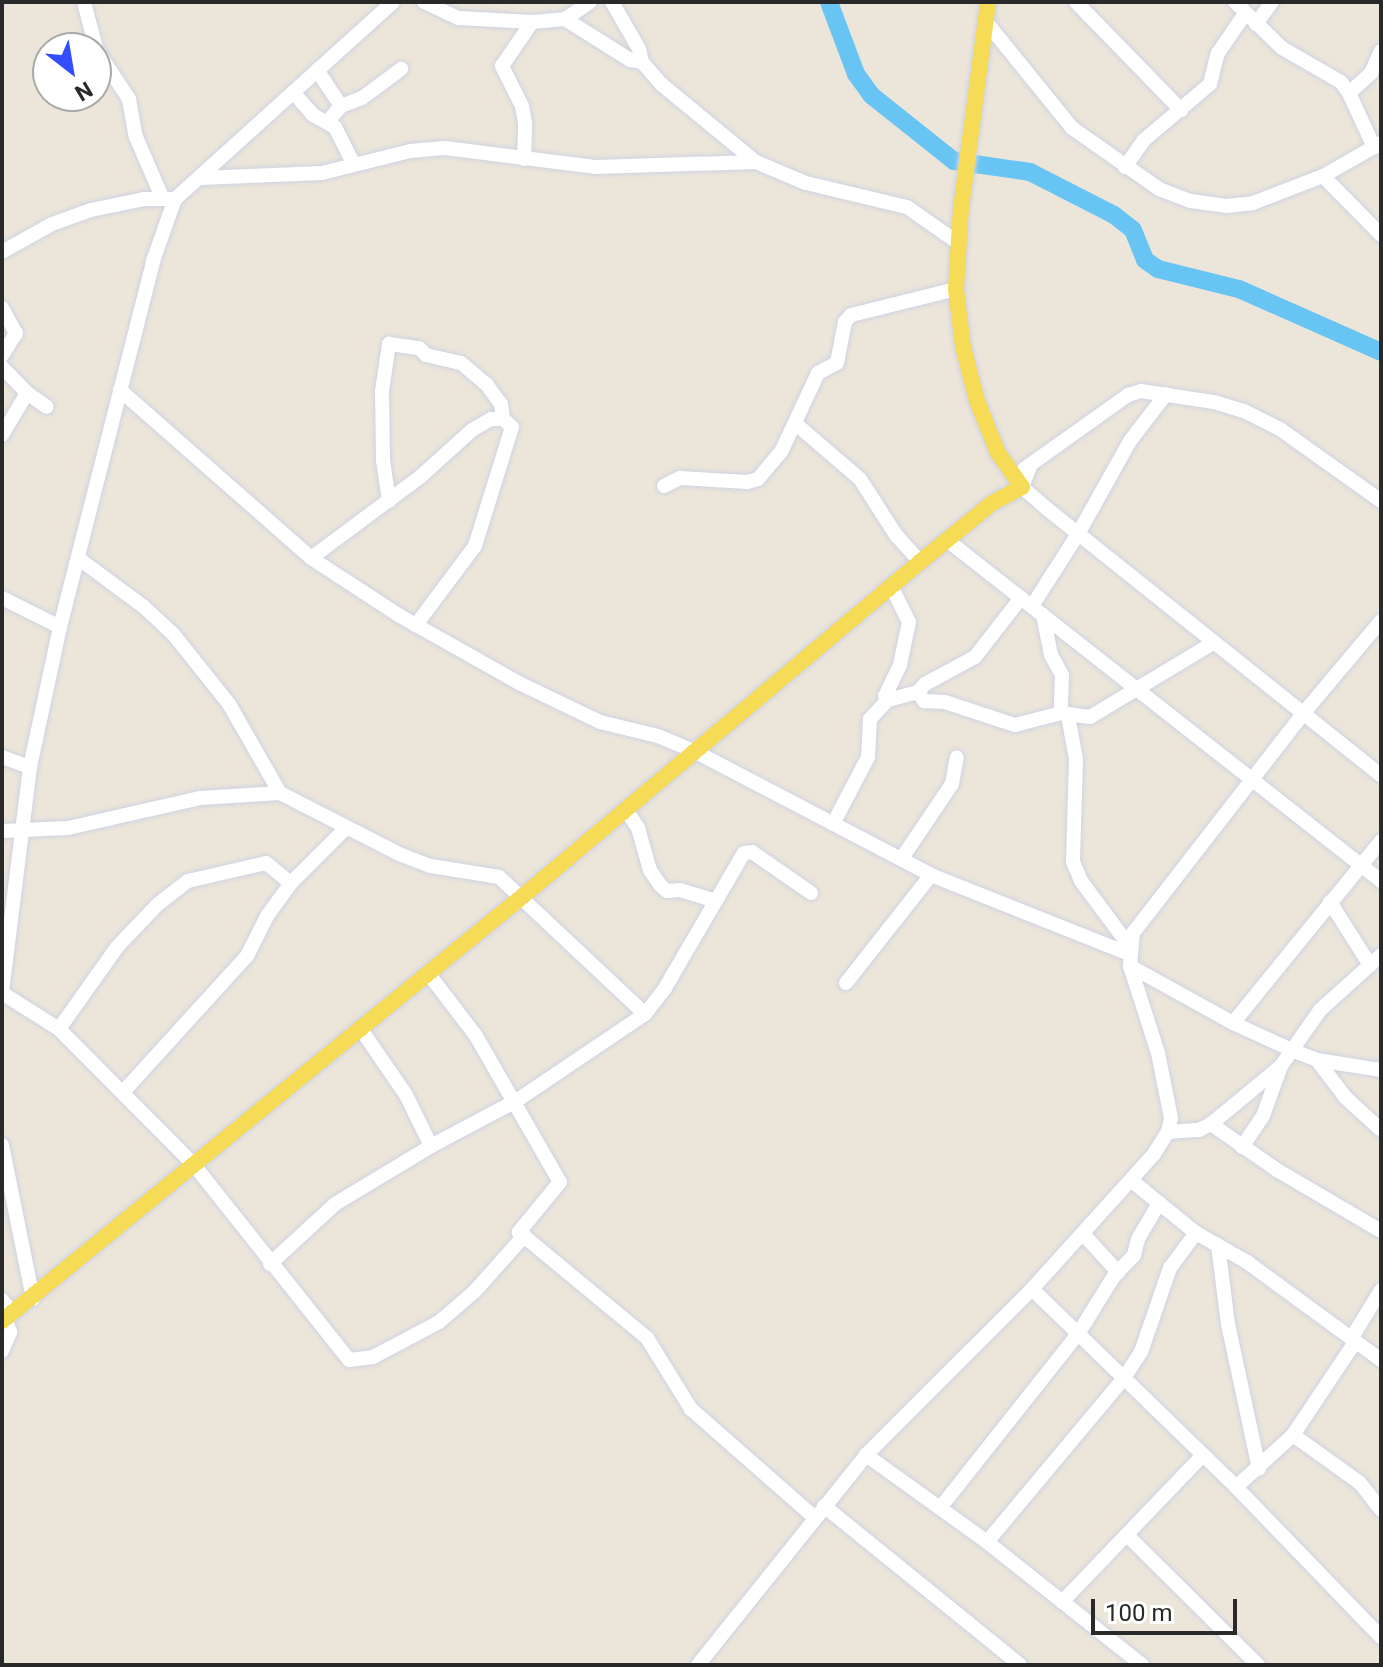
<!DOCTYPE html>
<html>
<head>
<meta charset="utf-8">
<style>
	body { margin:0 }
	#map { position:relative; width:1383px; height:1667px; overflow:hidden; background:#ece6da; font-family:Roboto,sans-serif }
	div>[style] { position:absolute }
	[style*='--x'] { left:calc(var(--x)*1px); top:calc(var(--y)*1px); width:calc(var(--w)*1px); rotate:calc(var(--a)*1deg) }
	.river>* { height:18px; margin:-9px; padding:0 9px; transform-origin:9px; border-radius:9px; background:#68c5f3 }
	.roads { filter:drop-shadow(0 0 2px #cfd2e3) drop-shadow(0 0 2px #cfd2e3) }
	.minor>* { height:14px; margin:-7px; padding:0 7px; transform-origin:7px; border-radius:7px; background:#fff }
	.major>* { height:16px; margin:-8px; padding:0 8px; transform-origin:8px; border-radius:8px; background:#f6db56 }
	span { translate:-50% -50%; white-space:nowrap; text-align:center; line-height:1.15; -webkit-text-stroke:6px #fff; paint-order:stroke }
	.frame { position:absolute; inset:0; border:4px solid #292929; pointer-events:none }
	.north { position:absolute; left:32px; top:32px; width:80px; height:80px; box-sizing:border-box; background:#fff; border:2px solid #a9a9a9; border-radius:50%; rotate:149deg; font-size:22px; font-weight:700; line-height:32px; text-align:center; color:#292929 }
	.north::after { content:''; display:block; margin:auto; width:28px; height:36px; background:#344dff; clip-path:polygon(50% 0,100% 100%,50% 72%,0 100%) }
	.scale { position:absolute; left:1091px; top:1599px; width:146px; height:36px; box-sizing:border-box; border:4px solid #292929; border-top:0; padding-left:10px; font-size:24px; line-height:28px; white-space:nowrap; color:#292929; -webkit-text-stroke:6px #fff; paint-order:stroke }
</style>
</head>
<body>
<div id="map">
	<div class="river">
		<i style="--x:829;--y:2;--w:77;--a:69.4"></i>
		<i style="--x:856;--y:74;--w:26;--a:54"></i>
		<i style="--x:871;--y:95;--w:106;--a:38.5"></i>
		<i style="--x:954;--y:161;--w:77;--a:8.2"></i>
		<i style="--x:1030;--y:172;--w:94;--a:27.1"></i>
		<i style="--x:1114;--y:215;--w:24;--a:38"></i>
		<i style="--x:1133;--y:230;--w:32;--a:68"></i>
		<i style="--x:1145;--y:260;--w:16;--a:35"></i>
		<i style="--x:1158;--y:269;--w:83;--a:13.9"></i>
		<i style="--x:1239;--y:289;--w:155;--a:23.9"></i>
	</div>
	<div class="roads">
		<div class="minor">
			<i style="--x:84;--y:2;--w:48;--a:75.4"></i>
			<i style="--x:424;--y:2;--w:38;--a:25"></i>
			<i style="--x:459;--y:18;--w:73;--a:3.1"></i>
			<i style="--x:532;--y:22;--w:33;--a:-5"></i>
			<i style="--x:565;--y:19;--w:30;--a:-34"></i>
			<i style="--x:612;--y:2;--w:54;--a:60.1"></i>
			<i style="--x:639;--y:49;--w:13;--a:77"></i>
			<i style="--x:642;--y:62;--w:29;--a:49"></i>
			<i style="--x:661;--y:84;--w:123;--a:39.4"></i>
			<i style="--x:756;--y:162;--w:54;--a:22.8"></i>
			<i style="--x:806;--y:183;--w:104;--a:13.4"></i>
			<i style="--x:907;--y:207;--w:61;--a:35"></i>
			<i style="--x:1076;--y:2;--w:151;--a:45.8"></i>
			<i style="--x:1235;--y:2;--w:66;--a:44.4"></i>
			<i style="--x:1282;--y:48;--w:68;--a:30"></i>
			<i style="--x:1341;--y:82;--w:14;--a:54"></i>
			<i style="--x:1349;--y:93;--w:60;--a:65.2"></i>
			<i style="--x:565;--y:19;--w:77;--a:32.2"></i>
			<i style="--x:630;--y:60;--w:12;--a:9"></i>
			<i style="--x:987;--y:23;--w:135;--a:51"></i>
			<i style="--x:1072;--y:128;--w:106;--a:35"></i>
			<i style="--x:1159;--y:189;--w:34;--a:21"></i>
			<i style="--x:1191;--y:201;--w:35;--a:8"></i>
			<i style="--x:1226;--y:206;--w:27;--a:-6"></i>
			<i style="--x:1253;--y:203;--w:75;--a:-21.1"></i>
			<i style="--x:1323;--y:176;--w:67;--a:-29.6"></i>
			<i style="--x:1256;--y:24;--w:27;--a:-54"></i>
			<i style="--x:96;--y:49;--w:60;--a:56.6"></i>
			<i style="--x:129;--y:99;--w:39;--a:80"></i>
			<i style="--x:136;--y:137;--w:65;--a:66.6"></i>
			<i style="--x:317;--y:70;--w:43;--a:56.3"></i>
			<i style="--x:293;--y:92;--w:30;--a:49"></i>
			<i style="--x:313;--y:115;--w:25;--a:29"></i>
			<i style="--x:335;--y:127;--w:42;--a:63.4"></i>
			<i style="--x:1349;--y:93;--w:30;--a:-42"></i>
			<i style="--x:1371;--y:73;--w:24;--a:-66"></i>
			<i style="--x:328;--y:121;--w:20;--a:-49"></i>
			<i style="--x:341;--y:106;--w:22;--a:-21"></i>
			<i style="--x:362;--y:98;--w:49;--a:-36.6"></i>
			<i style="--x:524;--y:159;--w:36;--a:-88"></i>
			<i style="--x:525;--y:123;--w:17;--a:-100"></i>
			<i style="--x:522;--y:106;--w:45;--a:-116.6"></i>
			<i style="--x:502;--y:66;--w:53;--a:-55.7"></i>
			<i style="--x:1125;--y:167;--w:33;--a:-55"></i>
			<i style="--x:1144;--y:140;--w:87;--a:-40.3"></i>
			<i style="--x:1210;--y:84;--w:32;--a:-76"></i>
			<i style="--x:1218;--y:53;--w:47;--a:-55.3"></i>
			<i style="--x:1323;--y:176;--w:83;--a:45.5"></i>
			<i style="--x:200;--y:178;--w:122;--a:-2.3"></i>
			<i style="--x:322;--y:173;--w:91;--a:-14"></i>
			<i style="--x:410;--y:151;--w:35;--a:-5"></i>
			<i style="--x:445;--y:148;--w:151;--a:7.2"></i>
			<i style="--x:595;--y:167;--w:161;--a:-1.8"></i>
			<i style="--x:2;--y:252;--w:57;--a:-29.2"></i>
			<i style="--x:52;--y:224;--w:41;--a:-19.7"></i>
			<i style="--x:91;--y:210;--w:54;--a:-11.7"></i>
			<i style="--x:144;--y:199;--w:31;--a:0"></i>
			<i style="--x:2;--y:308;--w:29;--a:61"></i>
			<i style="--x:16;--y:333;--w:26;--a:122"></i>
			<i style="--x:2;--y:367;--w:36;--a:46"></i>
			<i style="--x:27;--y:393;--w:24;--a:35"></i>
			<i style="--x:120;--y:390;--w:254;--a:41.3"></i>
			<i style="--x:311;--y:558;--w:106;--a:33.1"></i>
			<i style="--x:400;--y:616;--w:137;--a:29.4"></i>
			<i style="--x:519;--y:683;--w:90;--a:25.7"></i>
			<i style="--x:600;--y:722;--w:60;--a:13.6"></i>
			<i style="--x:658;--y:736;--w:41;--a:22.8"></i>
			<i style="--x:696;--y:752;--w:265;--a:27.6"></i>
			<i style="--x:931;--y:875;--w:214;--a:21.7"></i>
			<i style="--x:796;--y:424;--w:84;--a:40.7"></i>
			<i style="--x:860;--y:479;--w:67;--a:57.3"></i>
			<i style="--x:896;--y:535;--w:36;--a:48"></i>
			<i style="--x:2;--y:435;--w:49;--a:-59.2"></i>
			<i style="--x:1030;--y:467;--w:22;--a:112"></i>
			<i style="--x:1022;--y:487;--w:32;--a:41"></i>
			<i style="--x:1046;--y:508;--w:428;--a:38.6"></i>
			<i style="--x:1024;--y:469;--w:128;--a:-35.4"></i>
			<i style="--x:1128;--y:395;--w:14;--a:-17"></i>
			<i style="--x:1141;--y:391;--w:74;--a:8.6"></i>
			<i style="--x:1214;--y:402;--w:31;--a:17"></i>
			<i style="--x:1244;--y:411;--w:40;--a:26.6"></i>
			<i style="--x:1280;--y:429;--w:124;--a:35.5"></i>
			<i style="--x:664;--y:486;--w:18;--a:-27"></i>
			<i style="--x:680;--y:478;--w:67;--a:3.4"></i>
			<i style="--x:747;--y:482;--w:11;--a:-15"></i>
			<i style="--x:758;--y:479;--w:35;--a:-50"></i>
			<i style="--x:781;--y:452;--w:87;--a:-64.9"></i>
			<i style="--x:818;--y:373;--w:21;--a:-28"></i>
			<i style="--x:837;--y:363;--w:42;--a:-79"></i>
			<i style="--x:845;--y:322;--w:9;--a:-49"></i>
			<i style="--x:851;--y:315;--w:108;--a:-13.9"></i>
			<i style="--x:389;--y:501;--w:41;--a:-98.3"></i>
			<i style="--x:383;--y:460;--w:69;--a:-90.8"></i>
			<i style="--x:382;--y:391;--w:48;--a:-81.5"></i>
			<i style="--x:389;--y:344;--w:30;--a:8"></i>
			<i style="--x:419;--y:348;--w:10;--a:45"></i>
			<i style="--x:426;--y:355;--w:36;--a:13"></i>
			<i style="--x:461;--y:363;--w:34;--a:40"></i>
			<i style="--x:487;--y:385;--w:24;--a:54"></i>
			<i style="--x:501;--y:404;--w:15;--a:82"></i>
			<i style="--x:947;--y:540;--w:552;--a:38.16"></i>
			<i style="--x:78;--y:558;--w:82;--a:36.6"></i>
			<i style="--x:144;--y:607;--w:41;--a:43"></i>
			<i style="--x:174;--y:635;--w:88;--a:51.4"></i>
			<i style="--x:229;--y:704;--w:103;--a:60.2"></i>
			<i style="--x:311;--y:558;--w:136;--a:-36.6"></i>
			<i style="--x:420;--y:477;--w:70;--a:-42.1"></i>
			<i style="--x:472;--y:430;--w:22;--a:-30"></i>
			<i style="--x:491;--y:419;--w:12;--a:0"></i>
			<i style="--x:503;--y:419;--w:12;--a:42"></i>
			<i style="--x:512;--y:427;--w:125;--a:107.3"></i>
			<i style="--x:475;--y:546;--w:99;--a:126.8"></i>
			<i style="--x:2;--y:598;--w:65;--a:26.6"></i>
			<i style="--x:1032;--y:606;--w:85;--a:-57.4"></i>
			<i style="--x:1078;--y:534;--w:107;--a:-60.8"></i>
			<i style="--x:1130;--y:441;--w:59;--a:-52.5"></i>
			<i style="--x:1043;--y:615;--w:41;--a:78.7"></i>
			<i style="--x:1051;--y:655;--w:23;--a:61"></i>
			<i style="--x:1062;--y:675;--w:38;--a:92"></i>
			<i style="--x:918;--y:692;--w:11;--a:56"></i>
			<i style="--x:924;--y:701;--w:21;--a:3"></i>
			<i style="--x:945;--y:702;--w:74;--a:18.2"></i>
			<i style="--x:1015;--y:725;--w:48;--a:-14.6"></i>
			<i style="--x:1061;--y:713;--w:29;--a:8"></i>
			<i style="--x:1090;--y:717;--w:144;--a:-31"></i>
			<i style="--x:888;--y:700;--w:5;--a:-127"></i>
			<i style="--x:885;--y:696;--w:34;--a:-64"></i>
			<i style="--x:900;--y:665;--w:44;--a:-78.2"></i>
			<i style="--x:909;--y:622;--w:40;--a:-116.6"></i>
			<i style="--x:1068;--y:716;--w:44;--a:79.5"></i>
			<i style="--x:1076;--y:759;--w:103;--a:91.7"></i>
			<i style="--x:1073;--y:862;--w:21;--a:67"></i>
			<i style="--x:1081;--y:881;--w:84;--a:53.3"></i>
			<i style="--x:2;--y:757;--w:30;--a:20"></i>
			<i style="--x:626;--y:810;--w:22;--a:56"></i>
			<i style="--x:638;--y:828;--w:44;--a:74.1"></i>
			<i style="--x:650;--y:870;--w:18;--a:56"></i>
			<i style="--x:660;--y:885;--w:9;--a:41"></i>
			<i style="--x:667;--y:891;--w:13;--a:-4"></i>
			<i style="--x:680;--y:890;--w:37;--a:17"></i>
			<i style="--x:833;--y:824;--w:76;--a:-62.4"></i>
			<i style="--x:868;--y:757;--w:38;--a:-87"></i>
			<i style="--x:870;--y:719;--w:26;--a:-47"></i>
			<i style="--x:888;--y:700;--w:31;--a:-15"></i>
			<i style="--x:918;--y:692;--w:11;--a:-49"></i>
			<i style="--x:925;--y:684;--w:57;--a:-28.4"></i>
			<i style="--x:975;--y:657;--w:75;--a:-52.1"></i>
			<i style="--x:2;--y:831;--w:66;--a:-2.6"></i>
			<i style="--x:68;--y:828;--w:135;--a:-12.8"></i>
			<i style="--x:200;--y:798;--w:80;--a:-3.6"></i>
			<i style="--x:280;--y:793;--w:134;--a:27.1"></i>
			<i style="--x:399;--y:854;--w:34;--a:21"></i>
			<i style="--x:431;--y:866;--w:69;--a:9.2"></i>
			<i style="--x:499;--y:877;--w:200;--a:43.2"></i>
			<i style="--x:902;--y:858;--w:89;--a:-56"></i>
			<i style="--x:952;--y:784;--w:27;--a:-80"></i>
			<i style="--x:1330;--y:902;--w:75;--a:57.6"></i>
			<i style="--x:1130;--y:966;--w:118;--a:29"></i>
			<i style="--x:1233;--y:1023;--w:67;--a:24.7"></i>
			<i style="--x:1294;--y:1051;--w:25;--a:21"></i>
			<i style="--x:1317;--y:1060;--w:65;--a:8.9"></i>
			<i style="--x:428;--y:973;--w:79;--a:52.7"></i>
			<i style="--x:476;--y:1036;--w:168;--a:60.1"></i>
			<i style="--x:560;--y:1182;--w:65;--a:129.4"></i>
			<i style="--x:519;--y:1232;--w:166;--a:39.6"></i>
			<i style="--x:647;--y:1338;--w:84;--a:58.2"></i>
			<i style="--x:691;--y:1409;--w:165;--a:41.3"></i>
			<i style="--x:846;--y:983;--w:137;--a:-51.8"></i>
			<i style="--x:2;--y:992;--w:227;--a:-82.9"></i>
			<i style="--x:30;--y:767;--w:143;--a:-77.9"></i>
			<i style="--x:60;--y:627;--w:378;--a:-75.7"></i>
			<i style="--x:153;--y:261;--w:66;--a:-70.5"></i>
			<i style="--x:175;--y:199;--w:294;--a:-42.1"></i>
			<i style="--x:2;--y:993;--w:67;--a:32.3"></i>
			<i style="--x:59;--y:1029;--w:192;--a:45.2"></i>
			<i style="--x:194;--y:1165;--w:249;--a:51.5"></i>
			<i style="--x:349;--y:1360;--w:24;--a:-7"></i>
			<i style="--x:373;--y:1357;--w:75;--a:-27.9"></i>
			<i style="--x:439;--y:1322;--w:48;--a:-40.7"></i>
			<i style="--x:475;--y:1291;--w:74;--a:-48.3"></i>
			<i style="--x:1233;--y:1023;--w:235;--a:-50.9"></i>
			<i style="--x:360;--y:1028;--w:81;--a:55.5"></i>
			<i style="--x:406;--y:1095;--w:57;--a:63.9"></i>
			<i style="--x:59;--y:1029;--w:100;--a:-54.7"></i>
			<i style="--x:117;--y:947;--w:58;--a:-46.4"></i>
			<i style="--x:157;--y:905;--w:39;--a:-38"></i>
			<i style="--x:188;--y:881;--w:80;--a:-13"></i>
			<i style="--x:266;--y:863;--w:32;--a:39"></i>
			<i style="--x:1317;--y:1060;--w:48;--a:52.7"></i>
			<i style="--x:1346;--y:1098;--w:47;--a:42.4"></i>
			<i style="--x:124;--y:1091;--w:183;--a:-47.7"></i>
			<i style="--x:247;--y:956;--w:45;--a:-63.4"></i>
			<i style="--x:267;--y:916;--w:41;--a:-54"></i>
			<i style="--x:291;--y:883;--w:78;--a:-45"></i>
			<i style="--x:1211;--y:1124;--w:80;--a:34.9"></i>
			<i style="--x:1277;--y:1170;--w:121;--a:30.4"></i>
			<i style="--x:1168;--y:1132;--w:31;--a:-4"></i>
			<i style="--x:1199;--y:1130;--w:13;--a:-27"></i>
			<i style="--x:1211;--y:1124;--w:91;--a:-39.6"></i>
			<i style="--x:1281;--y:1066;--w:68;--a:-55.1"></i>
			<i style="--x:1320;--y:1010;--w:82;--a:-42"></i>
			<i style="--x:2;--y:1145;--w:157;--a:78.6"></i>
			<i style="--x:1242;--y:1147;--w:37;--a:-56"></i>
			<i style="--x:1263;--y:1116;--w:53;--a:-70.2"></i>
			<i style="--x:1132;--y:1181;--w:82;--a:39.1"></i>
			<i style="--x:1196;--y:1233;--w:59;--a:29.6"></i>
			<i style="--x:1247;--y:1262;--w:166;--a:36.2"></i>
			<i style="--x:1083;--y:1234;--w:52;--a:47.4"></i>
			<i style="--x:1218;--y:1245;--w:80;--a:82.8"></i>
			<i style="--x:1228;--y:1324;--w:148;--a:77.9"></i>
			<i style="--x:270;--y:1264;--w:88;--a:-42.7"></i>
			<i style="--x:335;--y:1204;--w:112;--a:-31.1"></i>
			<i style="--x:431;--y:1146;--w:96;--a:-27.9"></i>
			<i style="--x:516;--y:1101;--w:156;--a:-34"></i>
			<i style="--x:645;--y:1014;--w:33;--a:-52"></i>
			<i style="--x:665;--y:988;--w:156;--a:-59.7"></i>
			<i style="--x:744;--y:853;--w:8;--a:-7"></i>
			<i style="--x:752;--y:852;--w:72;--a:34.8"></i>
			<i style="--x:1032;--y:1289;--w:284;--a:44.1"></i>
			<i style="--x:1236;--y:1487;--w:209;--a:46"></i>
			<i style="--x:2;--y:1300;--w:17;--a:50"></i>
			<i style="--x:1351;--y:1339;--w:57;--a:-58.5"></i>
			<i style="--x:2;--y:1351;--w:21;--a:-67"></i>
			<i style="--x:10;--y:1332;--w:14;--a:-111"></i>
			<i style="--x:1293;--y:1435;--w:82;--a:35.6"></i>
			<i style="--x:1360;--y:1483;--w:34;--a:52"></i>
			<i style="--x:866;--y:1455;--w:149;--a:35.7"></i>
			<i style="--x:987;--y:1542;--w:198;--a:38.4"></i>
			<i style="--x:1236;--y:1487;--w:77;--a:-42.4"></i>
			<i style="--x:1293;--y:1435;--w:112;--a:-56.3"></i>
			<i style="--x:824;--y:1506;--w:252;--a:39"></i>
			<i style="--x:940;--y:1508;--w:222;--a:-51.6"></i>
			<i style="--x:1078;--y:1334;--w:68;--a:-58.2"></i>
			<i style="--x:1114;--y:1276;--w:29;--a:-46"></i>
			<i style="--x:1134;--y:1255;--w:16;--a:-76"></i>
			<i style="--x:1138;--y:1239;--w:42;--a:-59.7"></i>
			<i style="--x:1127;--y:1535;--w:185;--a:44.8"></i>
			<i style="--x:987;--y:1542;--w:214;--a:-50.1"></i>
			<i style="--x:1124;--y:1378;--w:31;--a:-57"></i>
			<i style="--x:1141;--y:1352;--w:89;--a:-71"></i>
			<i style="--x:1170;--y:1268;--w:44;--a:-53.4"></i>
			<i style="--x:1062;--y:1602;--w:204;--a:-46.2"></i>
			<i style="--x:698;--y:1665;--w:269;--a:-51.3"></i>
			<i style="--x:866;--y:1455;--w:235;--a:-45"></i>
			<i style="--x:1032;--y:1289;--w:182;--a:-47.9"></i>
			<i style="--x:1154;--y:1154;--w:26;--a:-58"></i>
			<i style="--x:1168;--y:1132;--w:14;--a:-78"></i>
			<i style="--x:1171;--y:1118;--w:66;--a:-101.3"></i>
			<i style="--x:1158;--y:1053;--w:91;--a:-107.8"></i>
			<i style="--x:1130;--y:966;--w:33;--a:-85"></i>
			<i style="--x:1133;--y:933;--w:276;--a:-52.2"></i>
			<i style="--x:1302;--y:715;--w:123;--a:-50"></i>
		</div>
		<div class="major">
			<i style="--x:2;--y:1321;--w:672;--a:-39.21"></i>
			<i style="--x:523;--y:896;--w:519;--a:-40.07"></i>
			<i style="--x:920;--y:562;--w:93;--a:-39.3"></i>
			<i style="--x:992;--y:503;--w:34;--a:-28"></i>
			<i style="--x:1022;--y:487;--w:42;--a:-125.2"></i>
			<i style="--x:998;--y:453;--w:56;--a:-112"></i>
			<i style="--x:977;--y:401;--w:56;--a:-104.5"></i>
			<i style="--x:963;--y:347;--w:58;--a:-96.9"></i>
			<i style="--x:956;--y:289;--w:81;--a:-86.5"></i>
			<i style="--x:961;--y:208;--w:208;--a:-82.5"></i>
		</div>
	</div>
	<div class="frame"></div>
	<div class="north">N</div>
	<div class="scale">100 m</div>
</div>
</body>
</html>
